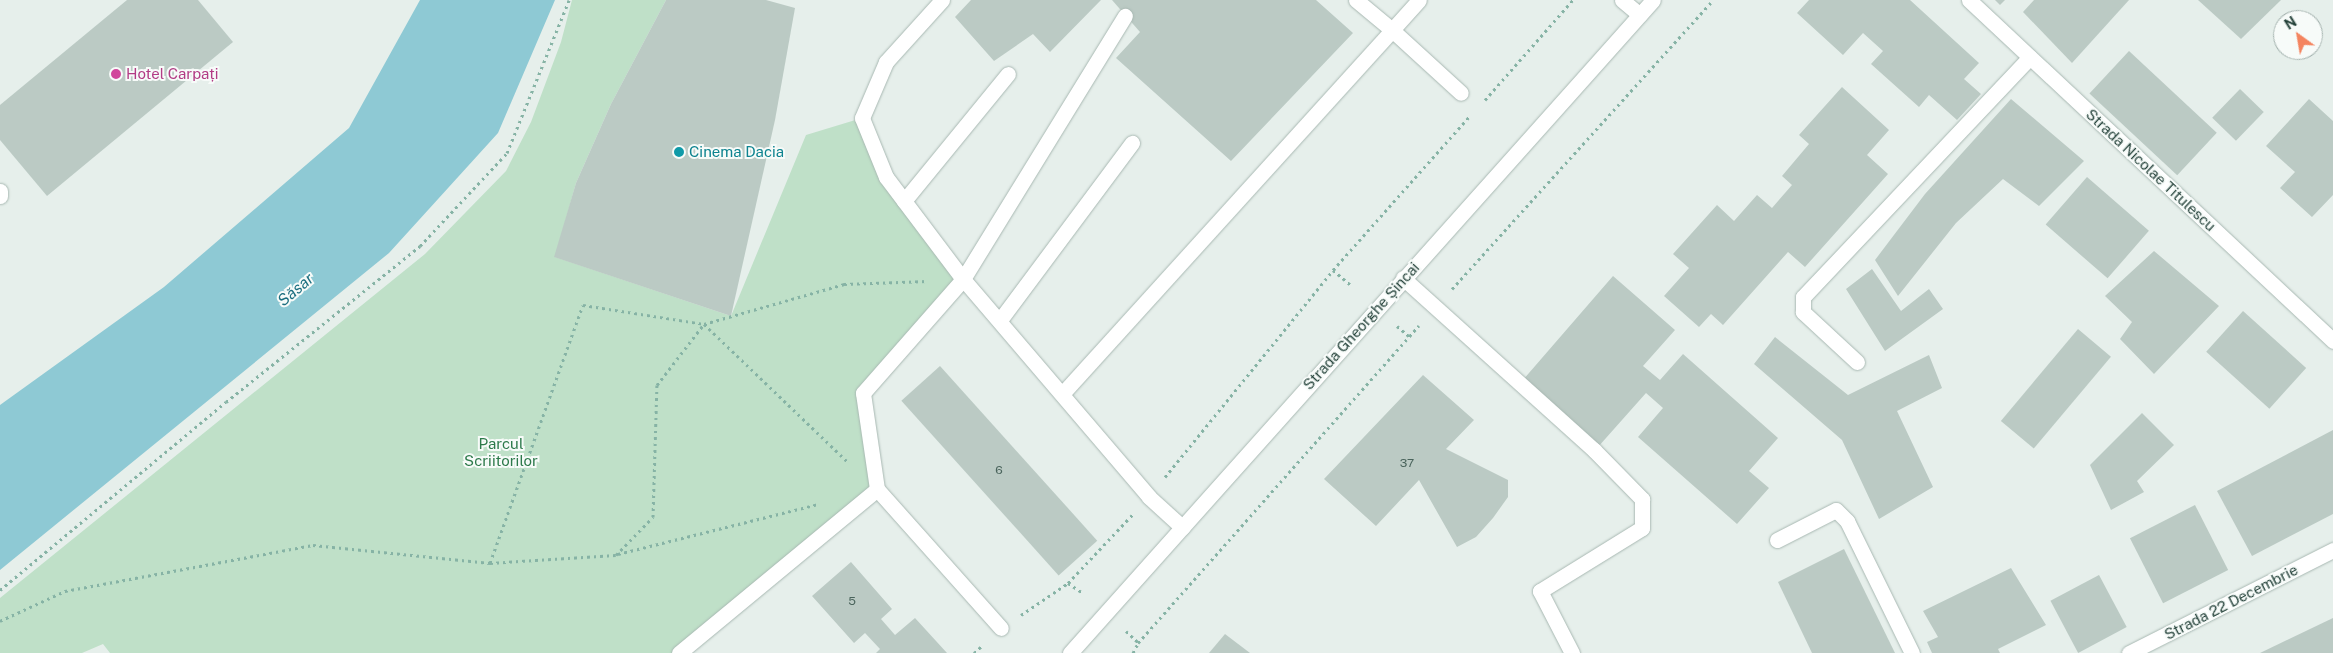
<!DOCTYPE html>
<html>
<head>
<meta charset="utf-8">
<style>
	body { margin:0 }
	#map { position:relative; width:2333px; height:653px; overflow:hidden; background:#e6efeb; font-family:"Public Sans",sans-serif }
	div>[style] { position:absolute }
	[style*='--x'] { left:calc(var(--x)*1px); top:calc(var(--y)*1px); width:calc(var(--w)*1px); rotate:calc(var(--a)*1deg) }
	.green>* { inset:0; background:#bfe0c8 }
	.water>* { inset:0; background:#8ec9d4 }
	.building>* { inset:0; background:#bbcac4; transform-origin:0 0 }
	.path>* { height:3px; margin-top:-1.5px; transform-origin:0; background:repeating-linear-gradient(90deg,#86b3a5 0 2.5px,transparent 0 6.5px) }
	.roads { filter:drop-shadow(0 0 1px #a8b8b2) drop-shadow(0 0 1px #a8b8b2) }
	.lane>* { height:15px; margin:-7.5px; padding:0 7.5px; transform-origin:7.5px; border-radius:7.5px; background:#fff }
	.street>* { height:15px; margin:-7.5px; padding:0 7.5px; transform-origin:7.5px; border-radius:7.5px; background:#fff }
	.secondary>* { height:15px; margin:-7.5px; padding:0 7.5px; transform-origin:7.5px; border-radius:7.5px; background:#fff }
	.dots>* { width:14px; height:14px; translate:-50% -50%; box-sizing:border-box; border:2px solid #f7fbf9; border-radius:50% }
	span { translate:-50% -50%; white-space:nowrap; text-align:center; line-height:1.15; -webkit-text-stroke:4px #f7fbf9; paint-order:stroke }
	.number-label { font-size:12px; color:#4a645c }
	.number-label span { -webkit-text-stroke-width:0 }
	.hotel-label { font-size:15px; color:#b23c85 }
	.left { translate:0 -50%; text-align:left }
	.culture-label { font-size:15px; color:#0d838f }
	.street-label { font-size:15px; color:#24423a }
	.park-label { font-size:15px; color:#2d7a4b }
	.water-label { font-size:16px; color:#1c6f80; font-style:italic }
	.north { position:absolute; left:2273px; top:10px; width:50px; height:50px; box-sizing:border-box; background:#f7fbf9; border:1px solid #a3b1ad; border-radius:50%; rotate:328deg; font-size:14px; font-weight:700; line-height:20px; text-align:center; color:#24423a }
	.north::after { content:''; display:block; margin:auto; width:18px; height:22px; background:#f4845f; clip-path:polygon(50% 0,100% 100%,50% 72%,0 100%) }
</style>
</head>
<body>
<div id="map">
	<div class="green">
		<i style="clip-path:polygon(572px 0,666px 0,611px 104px,576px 183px,555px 257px,731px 316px,806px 135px,862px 118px,886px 177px,963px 279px,863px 393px,877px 489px,679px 653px,110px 653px,103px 644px,82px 653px,0 653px,0 598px,425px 254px,506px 171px,531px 122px,561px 42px)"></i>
	</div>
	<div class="water">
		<i style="clip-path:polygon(420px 0,555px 0,498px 133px,389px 253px,0 570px,0 405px,164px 287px,349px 128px)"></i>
	</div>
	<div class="building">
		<i style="clip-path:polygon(127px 0,198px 0,233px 42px,47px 196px,0 140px,0 105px)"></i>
		<i style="clip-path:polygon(666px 0,766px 0,795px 8px,775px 120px,731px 316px,554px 257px,576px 183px,611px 104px)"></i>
		<i style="clip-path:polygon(971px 0,1101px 0,1050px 52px,1033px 34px,994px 61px,955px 17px)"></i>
		<i style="clip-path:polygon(1112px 0,1316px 0,1353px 33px,1231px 161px,1116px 58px,1140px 32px)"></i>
		<i style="clip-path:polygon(1809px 0,1910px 0,1979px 63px,1964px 79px,1981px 94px,1957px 120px,1929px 95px,1919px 107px,1871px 64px,1883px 51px,1863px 33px,1843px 55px,1797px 13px)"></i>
		<i style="clip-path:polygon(1995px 0,2005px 0,2000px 5px)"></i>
		<i style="clip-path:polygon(2034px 0,2129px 0,2072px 63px,2023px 12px)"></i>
		<i style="clip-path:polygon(2198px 0,2281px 0,2241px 39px)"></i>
		<i style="left:2129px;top:51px;width:120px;height:58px;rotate:43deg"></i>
		<i style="clip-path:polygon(1842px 87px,1889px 130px,1867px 155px,1888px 174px,1805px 267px,1788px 252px,1723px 325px,1711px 314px,1699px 327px,1664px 296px,1689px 268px,1673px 254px,1717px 205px,1734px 221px,1757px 195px,1772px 208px,1792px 185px,1782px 176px,1809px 144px,1799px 135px)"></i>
		<i style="left:2240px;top:89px;width:33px;height:40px;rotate:44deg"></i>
		<i style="clip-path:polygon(2011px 99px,2084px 161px,2039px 206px,2003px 179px,1956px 223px,1898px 296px,1875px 260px,1925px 194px)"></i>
		<i style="clip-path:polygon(2309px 99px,2333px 121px,2333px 195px,2312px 217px,2280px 188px,2295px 172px,2266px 146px)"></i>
		<i style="left:2087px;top:177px;width:82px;height:63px;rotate:41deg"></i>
		<i style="clip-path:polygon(2154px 251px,2219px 306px,2154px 374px,2120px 339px,2132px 322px,2105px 296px)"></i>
		<i style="clip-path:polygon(1872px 269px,1901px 311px,1929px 289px,1943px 309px,1885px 351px,1846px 289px)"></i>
		<i style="clip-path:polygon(1613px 276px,1675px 330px,1643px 366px,1660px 380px,1683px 354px,1778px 438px,1749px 471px,1769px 488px,1737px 524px,1638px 437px,1663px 408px,1646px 393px,1598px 447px,1522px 381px)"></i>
		<i style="left:2243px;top:311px;width:85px;height:55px;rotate:42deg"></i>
		<i style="left:2078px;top:329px;width:43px;height:120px;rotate:40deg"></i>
		<i style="clip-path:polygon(1775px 337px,1848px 395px,1929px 355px,1942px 388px,1897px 411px,1933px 487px,1879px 519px,1842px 440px,1754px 364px)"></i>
		<i style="left:940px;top:366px;width:235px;height:52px;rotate:48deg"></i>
		<i style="clip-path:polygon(1423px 375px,1474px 420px,1446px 449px,1508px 480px,1508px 497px,1493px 518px,1476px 537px,1457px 547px,1419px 480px,1376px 526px,1324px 479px)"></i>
		<i style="clip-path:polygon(2142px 413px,2174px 445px,2137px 481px,2144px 492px,2111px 510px,2090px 465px)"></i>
		<i style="clip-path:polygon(2333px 430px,2333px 514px,2252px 556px,2217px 491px)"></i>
		<i style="left:2195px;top:505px;width:73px;height:73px;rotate:63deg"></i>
		<i style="clip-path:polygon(1844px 549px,1895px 653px,1812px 653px,1778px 582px)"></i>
		<i style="clip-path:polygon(851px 562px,892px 609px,881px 619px,895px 635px,915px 618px,947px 653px,876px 653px,880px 649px,865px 633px,854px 643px,812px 596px)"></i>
		<i style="clip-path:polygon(2011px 568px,2046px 625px,1998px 649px,2000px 653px,1932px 653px,1927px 642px,1938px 637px,1923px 611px)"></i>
		<i style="left:2099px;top:575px;width:59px;height:55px;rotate:62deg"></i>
		<i style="clip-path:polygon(2333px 618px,2333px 653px,2260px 653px)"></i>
		<i style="clip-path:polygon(1225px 634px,1250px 653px,1209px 653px)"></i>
	</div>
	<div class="path">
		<i style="--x:1485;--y:100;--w:133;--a:-48.7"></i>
		<i style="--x:1333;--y:270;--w:23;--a:40"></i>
		<i style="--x:1452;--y:289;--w:389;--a:-47.9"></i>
		<i style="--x:1397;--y:326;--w:16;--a:40"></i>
		<i style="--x:1165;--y:477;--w:267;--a:-50.9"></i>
		<i style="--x:1333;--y:270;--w:205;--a:-48.4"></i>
		<i style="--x:618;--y:554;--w:206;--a:-14"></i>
		<i style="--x:490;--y:563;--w:126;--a:-3.6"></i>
		<i style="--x:616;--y:555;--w:53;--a:-45.8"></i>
		<i style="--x:653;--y:517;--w:132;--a:-88.3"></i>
		<i style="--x:657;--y:385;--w:77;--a:-52.4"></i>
		<i style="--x:704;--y:324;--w:146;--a:-15.9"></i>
		<i style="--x:844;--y:284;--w:84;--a:-2"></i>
		<i style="--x:1068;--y:583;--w:95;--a:-46.7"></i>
		<i style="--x:0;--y:590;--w:294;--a:-39.8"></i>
		<i style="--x:226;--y:402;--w:249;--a:-38.8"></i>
		<i style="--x:420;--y:246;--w:127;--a:-46.9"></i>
		<i style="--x:507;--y:153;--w:165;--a:-67.9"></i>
		<i style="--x:1021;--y:615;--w:57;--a:-34.2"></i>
		<i style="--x:1068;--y:583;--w:18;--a:34"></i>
		<i style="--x:0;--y:621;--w:72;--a:-24.8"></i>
		<i style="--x:65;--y:591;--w:252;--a:-10.5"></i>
		<i style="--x:313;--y:545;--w:178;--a:5.8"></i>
		<i style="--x:490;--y:563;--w:274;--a:-70.2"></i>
		<i style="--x:583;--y:305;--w:122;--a:8.9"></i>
		<i style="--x:704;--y:324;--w:198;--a:43.8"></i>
		<i style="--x:1126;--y:631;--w:16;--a:43"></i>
		<i style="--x:974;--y:653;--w:12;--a:-42"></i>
		<i style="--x:1133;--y:653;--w:11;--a:-63"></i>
		<i style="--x:1138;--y:643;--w:424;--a:-48.5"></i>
	</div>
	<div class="roads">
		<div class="lane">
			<i style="--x:942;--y:0;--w:84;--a:132.1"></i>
			<i style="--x:886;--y:62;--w:61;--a:113.2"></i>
			<i style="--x:862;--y:118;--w:64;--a:67.9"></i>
			<i style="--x:886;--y:177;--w:128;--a:53"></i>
			<i style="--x:963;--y:279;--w:287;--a:49.5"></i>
			<i style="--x:1149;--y:497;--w:45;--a:42.3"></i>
			<i style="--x:1356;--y:0;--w:47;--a:39.8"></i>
			<i style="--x:1392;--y:30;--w:40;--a:-48"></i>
			<i style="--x:1622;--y:0;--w:23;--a:40"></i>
			<i style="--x:904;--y:201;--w:164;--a:-50.7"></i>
			<i style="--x:1403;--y:278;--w:257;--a:42"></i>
			<i style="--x:1594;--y:450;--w:69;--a:45.6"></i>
			<i style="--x:1642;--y:499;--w:29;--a:90"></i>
			<i style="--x:1642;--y:528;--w:120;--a:148.3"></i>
			<i style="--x:1540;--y:591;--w:70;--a:62.7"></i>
			<i style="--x:963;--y:279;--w:309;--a:-58.4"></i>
			<i style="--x:1000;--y:320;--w:221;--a:-53.3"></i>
			<i style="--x:1857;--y:362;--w:74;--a:-137.2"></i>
			<i style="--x:1803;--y:312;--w:15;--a:-90"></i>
			<i style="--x:1803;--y:297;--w:330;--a:-46.6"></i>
			<i style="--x:1063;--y:393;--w:490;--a:-47.8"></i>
			<i style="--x:1392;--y:30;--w:93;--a:42.4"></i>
			<i style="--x:1777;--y:540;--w:66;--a:-27"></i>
			<i style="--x:1836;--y:510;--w:16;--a:45"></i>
			<i style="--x:1847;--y:521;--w:147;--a:63.8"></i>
		</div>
		<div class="street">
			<i style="--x:1969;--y:0;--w:499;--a:43.1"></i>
			<i style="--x:0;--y:191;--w:5;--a:90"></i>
			<i style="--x:877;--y:489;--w:186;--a:48.3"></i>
			<i style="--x:679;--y:653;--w:257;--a:-39.6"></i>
			<i style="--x:877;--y:489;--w:97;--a:-98.3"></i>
			<i style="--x:863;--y:393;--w:152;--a:-48.7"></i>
		</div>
		<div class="secondary">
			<i style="--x:1070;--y:653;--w:875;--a:-48.24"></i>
			<i style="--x:2129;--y:653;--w:229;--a:-26.8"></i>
		</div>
	</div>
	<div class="dots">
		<i style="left:116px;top:74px;background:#d1479c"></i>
		<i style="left:679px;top:152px;background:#0f9aa8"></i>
	</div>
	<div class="number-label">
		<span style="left:1407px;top:464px">37</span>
		<span style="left:999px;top:471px">6</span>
		<span style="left:852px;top:602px">5</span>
	</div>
	<div class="hotel-label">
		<span class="left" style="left:126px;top:74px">Hotel Carpați</span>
	</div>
	<div class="culture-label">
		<span class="left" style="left:689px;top:152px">Cinema Dacia</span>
	</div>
	<div class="street-label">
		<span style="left:2151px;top:170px;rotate:43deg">Strada Nicolae Titulescu</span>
		<span style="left:1361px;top:326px;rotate:-48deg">Strada Gheorghe Șincai</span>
		<span style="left:2231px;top:602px;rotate:-27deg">Strada 22 Decembrie</span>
	</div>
	<div class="park-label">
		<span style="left:501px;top:452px">Parcul<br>Scriitorilor</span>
	</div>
	<div class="water-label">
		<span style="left:296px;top:290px;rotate:-40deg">Săsar</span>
	</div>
	<div class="north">N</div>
</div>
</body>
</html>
